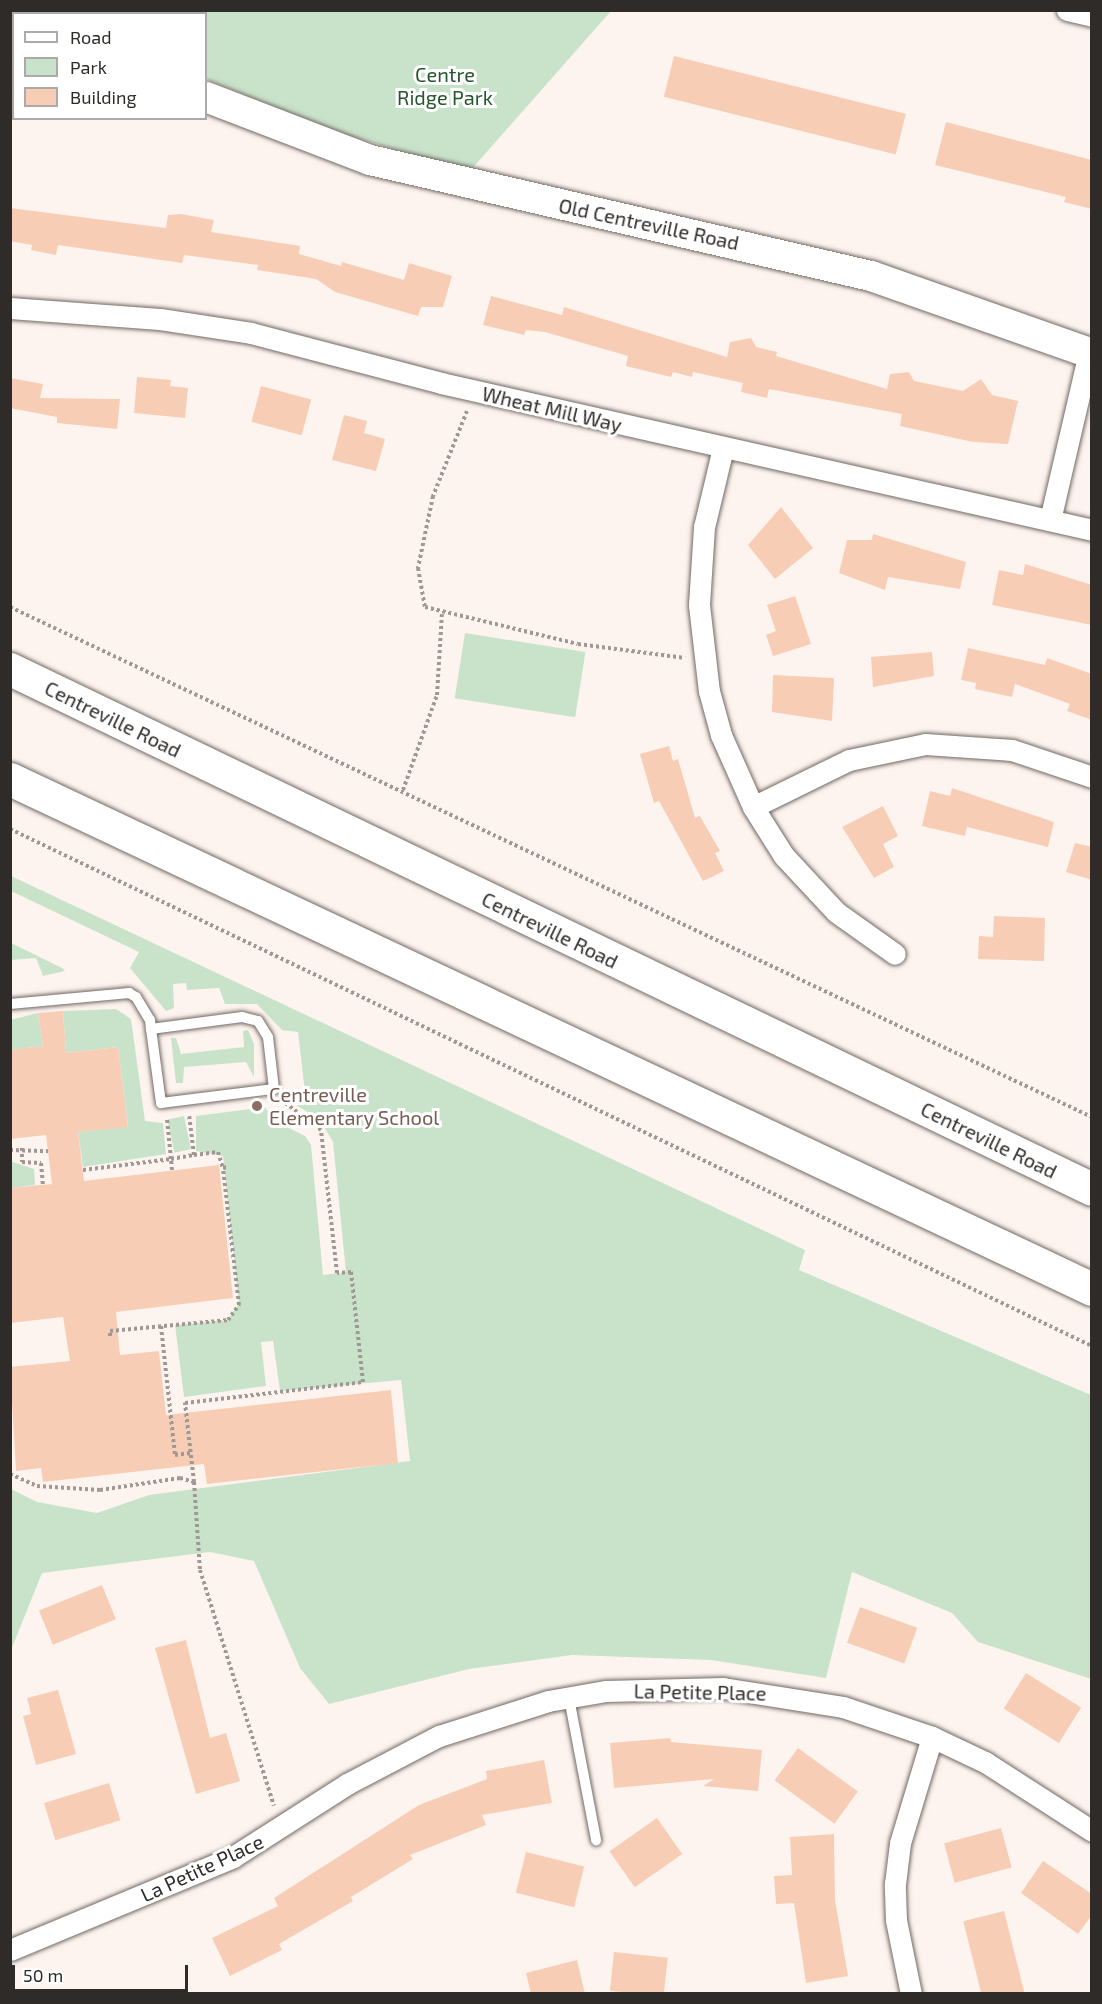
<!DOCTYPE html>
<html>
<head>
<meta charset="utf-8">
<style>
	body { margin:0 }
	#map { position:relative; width:1102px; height:2004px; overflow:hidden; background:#fef4ef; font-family:"Exo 2",sans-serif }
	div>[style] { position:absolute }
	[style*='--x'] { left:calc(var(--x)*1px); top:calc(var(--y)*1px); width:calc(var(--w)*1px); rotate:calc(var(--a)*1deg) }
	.green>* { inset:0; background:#c9e3cb; transform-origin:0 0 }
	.building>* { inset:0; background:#f8cdb6; transform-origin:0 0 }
	.path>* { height:4px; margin-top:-2px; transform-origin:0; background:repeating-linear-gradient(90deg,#a09895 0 3px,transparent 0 6px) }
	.roads { filter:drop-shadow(0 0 2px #716964) drop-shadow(0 0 2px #716964) }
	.lane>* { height:10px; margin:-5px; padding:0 5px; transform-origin:5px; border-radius:5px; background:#fff }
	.street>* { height:21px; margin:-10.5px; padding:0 10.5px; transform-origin:10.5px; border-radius:10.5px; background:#fff }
	.secondary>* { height:30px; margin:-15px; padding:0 15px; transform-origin:15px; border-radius:15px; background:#fff }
	.highway>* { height:33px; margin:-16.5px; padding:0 16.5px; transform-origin:16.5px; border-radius:16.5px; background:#fff }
	.dots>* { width:16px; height:16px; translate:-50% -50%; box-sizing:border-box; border:3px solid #fff; border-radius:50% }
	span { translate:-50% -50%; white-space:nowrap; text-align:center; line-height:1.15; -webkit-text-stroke:6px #fff; paint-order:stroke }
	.park-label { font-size:20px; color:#25562c }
	.street-label { font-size:20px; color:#2f2b29 }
	.education-label { font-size:20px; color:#785e54 }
	.left { translate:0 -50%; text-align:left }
	.frame { position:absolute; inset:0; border:12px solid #2f2b29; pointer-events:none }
	.legend { position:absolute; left:12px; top:12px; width:195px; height:108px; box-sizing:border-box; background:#fff; border:2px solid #acaaa9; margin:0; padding:8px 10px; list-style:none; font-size:18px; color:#2f2b29 }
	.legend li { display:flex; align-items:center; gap:12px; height:30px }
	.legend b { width:30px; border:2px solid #acaaa9 }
	.scale { position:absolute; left:12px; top:1965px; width:176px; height:27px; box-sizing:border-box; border:3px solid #2f2b29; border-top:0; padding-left:8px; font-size:18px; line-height:21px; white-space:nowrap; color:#2f2b29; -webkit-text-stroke:4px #fff; paint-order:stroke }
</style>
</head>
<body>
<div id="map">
	<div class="green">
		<i style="clip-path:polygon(51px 11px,611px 11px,470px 171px,340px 133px,206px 79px,206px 14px)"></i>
		<i style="left:465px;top:633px;width:122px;height:66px;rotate:9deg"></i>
		<i style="clip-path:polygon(11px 876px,805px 1250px,799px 1270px,1091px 1395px,1091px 1679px,978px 1642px,952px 1613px,852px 1572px,826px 1678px,711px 1660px,572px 1655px,469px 1669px,329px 1704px,300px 1668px,254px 1561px,210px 1552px,42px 1573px,11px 1650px,11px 1489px,37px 1502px,97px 1513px,149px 1495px,410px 1461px,401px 1380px,280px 1391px,273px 1341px,261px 1342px,266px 1386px,184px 1397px,175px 1325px,227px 1320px,239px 1304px,223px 1156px,196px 1151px,196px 1116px,265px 1107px,273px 1120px,305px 1136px,311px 1145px,323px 1275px,346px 1272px,333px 1142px,320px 1120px,287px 1099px,305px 1092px,298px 1032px,282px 1030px,257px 1004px,225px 1004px,219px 988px,187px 990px,186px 983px,173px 984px,174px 1008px,166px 1011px,130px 968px,139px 952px,11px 891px)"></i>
		<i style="clip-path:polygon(11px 943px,62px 968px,65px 971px,43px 976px,36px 958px,11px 960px)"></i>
		<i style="clip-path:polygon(116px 1009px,131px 1019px,145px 1121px,163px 1123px,166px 1154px,83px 1167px,78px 1132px,128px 1126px,118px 1047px,66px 1053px,63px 1011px)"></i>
		<i style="clip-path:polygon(38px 1013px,43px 1046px,11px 1050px,10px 1020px)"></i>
		<i style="clip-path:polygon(248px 1030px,254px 1044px,254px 1077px,246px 1062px,184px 1067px,183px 1083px,176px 1083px,171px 1038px,176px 1038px,181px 1054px,244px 1047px,243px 1031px)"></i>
		<i style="left:184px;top:1116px;width:34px;height:17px;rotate:78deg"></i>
		<i style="clip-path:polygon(10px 1161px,34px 1169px,35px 1185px,11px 1188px)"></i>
	</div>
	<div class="building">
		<i style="left:674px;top:56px;width:239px;height:42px;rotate:14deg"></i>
		<i style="clip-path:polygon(946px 122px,1092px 160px,1092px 209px,1064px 202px,1066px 197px,935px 165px)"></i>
		<i style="clip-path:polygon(10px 208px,166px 228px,168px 215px,181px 214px,214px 220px,211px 232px,300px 246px,299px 254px,341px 266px,342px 262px,404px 280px,409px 263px,452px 276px,443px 307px,421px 307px,418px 316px,335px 292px,316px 279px,257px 270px,258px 265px,184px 255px,182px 263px,58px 245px,56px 255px,31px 250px,32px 245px,10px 241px)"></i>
		<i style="clip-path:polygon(491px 296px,562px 315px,564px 307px,727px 357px,730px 342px,751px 338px,756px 347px,777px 352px,776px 356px,887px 389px,890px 374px,909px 372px,914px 381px,963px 391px,981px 379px,992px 395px,1018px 401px,1008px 444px,973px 442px,900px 426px,902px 414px,769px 389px,767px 398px,741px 392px,743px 383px,693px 372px,692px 377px,673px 372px,671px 377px,626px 366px,628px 356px,545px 332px,526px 330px,524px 335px,483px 325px)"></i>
		<i style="clip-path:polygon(137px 377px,171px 380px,170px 386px,188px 388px,185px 418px,134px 413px)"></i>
		<i style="clip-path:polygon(10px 378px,43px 384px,40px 398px,120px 399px,117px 429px,57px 423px,57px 417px,10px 408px)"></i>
		<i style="left:261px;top:386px;width:52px;height:37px;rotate:15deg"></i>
		<i style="clip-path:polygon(344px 415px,367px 421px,364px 433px,385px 439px,376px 471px,332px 460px)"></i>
		<i style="clip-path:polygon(781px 507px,813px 548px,775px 579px,748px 545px)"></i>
		<i style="clip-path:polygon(873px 534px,966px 562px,960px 589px,888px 577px,885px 590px,839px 573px,847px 540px,872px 540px)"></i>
		<i style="clip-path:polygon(1025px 564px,1092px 585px,1092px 625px,992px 605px,999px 570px,1023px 575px)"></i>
		<i style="clip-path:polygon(795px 596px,811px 644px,773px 656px,766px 635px,776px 631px,767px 605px)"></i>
		<i style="clip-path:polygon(968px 648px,1045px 665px,1047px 658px,1092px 674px,1092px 720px,1067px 711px,1070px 704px,1015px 684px,1012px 697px,975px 689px,976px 683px,961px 680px)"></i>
		<i style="clip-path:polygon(932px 652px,934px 676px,873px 687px,871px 657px)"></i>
		<i style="clip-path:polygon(773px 675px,834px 678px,832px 721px,772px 712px)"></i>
		<i style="clip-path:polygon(669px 746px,673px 761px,678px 759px,695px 818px,700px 816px,720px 851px,715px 853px,724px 871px,703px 881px,659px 801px,654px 803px,640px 754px)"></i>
		<i style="clip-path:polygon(952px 788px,1054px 822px,1048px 847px,967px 827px,965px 836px,922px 826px,930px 791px,950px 796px)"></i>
		<i style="clip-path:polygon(883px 806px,898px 836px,883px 844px,894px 867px,874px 878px,842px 827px)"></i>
		<i style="clip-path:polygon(1075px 843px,1092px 847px,1092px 880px,1066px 872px)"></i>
		<i style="clip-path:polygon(994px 916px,1045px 918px,1044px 961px,978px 959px,979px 936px,993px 937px)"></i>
		<i style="clip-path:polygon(63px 1011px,66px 1053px,118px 1047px,128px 1127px,78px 1132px,84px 1181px,219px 1165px,233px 1298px,116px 1312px,120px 1355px,159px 1351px,166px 1415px,391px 1390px,398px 1463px,207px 1484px,204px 1464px,43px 1482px,41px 1468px,16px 1471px,10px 1367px,70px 1361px,63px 1317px,10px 1323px,10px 1188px,52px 1184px,46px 1135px,10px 1139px,10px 1050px,43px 1046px,38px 1013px)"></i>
		<i style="left:102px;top:1585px;width:37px;height:68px;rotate:68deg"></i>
		<i style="left:860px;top:1607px;width:61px;height:38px;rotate:20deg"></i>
		<i style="clip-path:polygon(186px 1640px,210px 1738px,226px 1733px,240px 1781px,196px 1794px,155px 1648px)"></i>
		<i style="left:1026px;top:1673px;width:65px;height:42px;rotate:32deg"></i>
		<i style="clip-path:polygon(58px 1690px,76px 1754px,36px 1765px,23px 1716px,31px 1714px,27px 1698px)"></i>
		<i style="clip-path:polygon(670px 1738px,671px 1742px,762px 1750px,758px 1791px,703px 1786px,714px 1779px,614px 1788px,610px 1743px)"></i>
		<i style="left:798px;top:1748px;width:74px;height:40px;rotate:36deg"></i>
		<i style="clip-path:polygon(544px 1760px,552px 1803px,482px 1815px,486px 1825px,410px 1855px,413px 1859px,351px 1897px,353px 1901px,279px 1944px,282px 1950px,230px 1976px,212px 1938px,278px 1906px,274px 1898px,419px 1805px,487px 1779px,486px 1771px)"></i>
		<i style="left:109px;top:1783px;width:39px;height:68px;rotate:73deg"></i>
		<i style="left:657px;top:1818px;width:44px;height:58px;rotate:55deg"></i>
		<i style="left:1001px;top:1828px;width:41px;height:59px;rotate:75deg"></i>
		<i style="clip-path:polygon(834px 1834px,835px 1900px,848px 1976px,806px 1983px,794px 1903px,776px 1904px,774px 1876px,792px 1875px,790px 1837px)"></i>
		<i style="left:526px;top:1852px;width:60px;height:42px;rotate:14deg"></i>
		<i style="clip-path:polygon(1043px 1861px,1092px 1894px,1092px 1915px,1078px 1934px,1021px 1893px)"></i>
		<i style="left:1004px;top:1911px;width:85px;height:42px;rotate:76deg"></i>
		<i style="left:614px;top:1952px;width:54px;height:39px;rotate:6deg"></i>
		<i style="clip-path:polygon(577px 1960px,585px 1994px,531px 1994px,526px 1973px)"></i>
	</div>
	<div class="path">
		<i style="--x:467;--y:411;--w:92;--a:111.8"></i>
		<i style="--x:433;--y:496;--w:74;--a:101.8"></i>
		<i style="--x:418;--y:568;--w:40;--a:80"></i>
		<i style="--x:425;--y:607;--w:157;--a:13.6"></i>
		<i style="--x:578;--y:644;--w:108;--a:7.5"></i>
		<i style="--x:10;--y:607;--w:1196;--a:25.24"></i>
		<i style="--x:403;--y:790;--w:101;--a:-70.3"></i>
		<i style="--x:437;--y:695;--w:81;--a:-86.5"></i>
		<i style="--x:10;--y:829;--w:1199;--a:25.54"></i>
		<i style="--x:22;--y:1148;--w:14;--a:90"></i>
		<i style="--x:22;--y:1162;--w:19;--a:3"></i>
		<i style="--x:41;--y:1163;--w:22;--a:85"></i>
		<i style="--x:10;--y:1150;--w:38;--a:2"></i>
		<i style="--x:194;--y:1155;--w:24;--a:-7"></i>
		<i style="--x:218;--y:1152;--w:17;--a:73"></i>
		<i style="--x:223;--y:1168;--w:5;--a:-11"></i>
		<i style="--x:83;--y:1170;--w:89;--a:-7.1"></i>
		<i style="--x:171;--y:1159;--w:40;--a:-95.7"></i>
		<i style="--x:172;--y:1170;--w:11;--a:-95"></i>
		<i style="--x:171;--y:1159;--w:23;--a:-10"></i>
		<i style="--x:194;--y:1155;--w:39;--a:-97"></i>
		<i style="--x:161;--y:1326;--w:130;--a:83.8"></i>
		<i style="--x:175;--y:1455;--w:16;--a:-7"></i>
		<i style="--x:110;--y:1336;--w:5;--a:-90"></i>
		<i style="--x:110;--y:1331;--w:119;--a:-5.3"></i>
		<i style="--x:228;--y:1320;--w:19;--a:-54"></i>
		<i style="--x:239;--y:1305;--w:138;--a:-96.7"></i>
		<i style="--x:10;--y:1474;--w:30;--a:24"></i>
		<i style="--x:37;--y:1486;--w:63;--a:3.6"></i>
		<i style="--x:100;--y:1490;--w:81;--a:-8.5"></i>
		<i style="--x:180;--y:1478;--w:15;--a:16"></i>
		<i style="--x:194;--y:1482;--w:88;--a:86.1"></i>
		<i style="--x:200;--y:1570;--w:247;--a:72.6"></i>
		<i style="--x:194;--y:1482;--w:80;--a:-96.5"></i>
		<i style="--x:185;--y:1403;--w:179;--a:-6.7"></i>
		<i style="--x:363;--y:1382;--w:111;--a:-96.2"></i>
		<i style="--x:351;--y:1272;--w:14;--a:176"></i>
		<i style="--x:337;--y:1273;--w:144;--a:-96.4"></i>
		<i style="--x:321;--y:1130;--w:46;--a:-142.9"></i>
	</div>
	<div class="roads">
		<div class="lane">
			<i style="--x:10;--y:1004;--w:120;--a:-5.3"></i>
			<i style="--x:129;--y:993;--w:8;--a:30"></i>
			<i style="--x:136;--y:997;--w:27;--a:59"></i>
			<i style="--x:150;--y:1020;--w:9;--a:84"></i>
			<i style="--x:151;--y:1029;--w:75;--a:82.3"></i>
			<i style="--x:161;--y:1103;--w:114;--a:-7.1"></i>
			<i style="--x:274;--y:1089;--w:52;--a:-96.6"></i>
			<i style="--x:268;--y:1037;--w:19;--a:-122"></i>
			<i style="--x:258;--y:1021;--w:16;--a:-166"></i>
			<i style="--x:242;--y:1017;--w:92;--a:172.5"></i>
			<i style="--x:569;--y:1698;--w:145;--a:79.2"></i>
		</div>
		<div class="street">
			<i style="--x:1067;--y:10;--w:26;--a:13"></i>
			<i style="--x:10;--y:308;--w:150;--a:4.2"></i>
			<i style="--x:160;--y:319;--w:92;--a:8.7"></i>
			<i style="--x:251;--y:333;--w:196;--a:14.7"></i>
			<i style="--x:441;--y:383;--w:667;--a:12.72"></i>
			<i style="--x:723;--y:448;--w:81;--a:103.5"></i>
			<i style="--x:704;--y:527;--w:78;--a:93.7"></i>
			<i style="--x:699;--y:605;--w:87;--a:83.4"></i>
			<i style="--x:709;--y:691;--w:46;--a:74.7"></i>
			<i style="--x:721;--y:735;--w:79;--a:66"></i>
			<i style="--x:753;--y:807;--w:58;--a:57.7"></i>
			<i style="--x:784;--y:856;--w:76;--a:47.1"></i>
			<i style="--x:836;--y:912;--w:72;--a:35.4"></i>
			<i style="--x:1050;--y:520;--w:171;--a:-76.9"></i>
			<i style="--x:753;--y:807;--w:107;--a:-26.1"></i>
			<i style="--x:849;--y:760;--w:78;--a:-11.9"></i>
			<i style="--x:925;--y:744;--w:87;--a:3.9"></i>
			<i style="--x:1012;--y:750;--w:84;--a:18.6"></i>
			<i style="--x:10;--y:1950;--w:242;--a:-22.6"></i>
			<i style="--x:233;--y:1857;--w:135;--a:-32.6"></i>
			<i style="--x:347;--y:1784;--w:104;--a:-27.6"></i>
			<i style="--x:439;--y:1736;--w:114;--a:-17.8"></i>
			<i style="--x:548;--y:1701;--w:59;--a:-9.8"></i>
			<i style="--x:606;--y:1691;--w:117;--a:-1.5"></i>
			<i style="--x:723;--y:1688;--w:121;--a:9"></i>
			<i style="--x:843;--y:1707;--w:94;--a:18.6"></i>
			<i style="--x:932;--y:1737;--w:59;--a:25.3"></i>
			<i style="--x:985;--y:1762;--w:127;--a:32.8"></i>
			<i style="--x:911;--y:1994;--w:76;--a:-101.5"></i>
			<i style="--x:896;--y:1920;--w:36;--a:-92"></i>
			<i style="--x:895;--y:1884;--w:41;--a:-83"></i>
			<i style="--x:900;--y:1843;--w:111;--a:-73.2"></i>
		</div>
		<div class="secondary">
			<i style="--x:10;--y:15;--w:4;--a:14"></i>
			<i style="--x:206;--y:97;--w:176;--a:21"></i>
			<i style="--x:370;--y:160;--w:514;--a:13.04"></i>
			<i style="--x:871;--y:276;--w:234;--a:19.4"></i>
		</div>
		<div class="highway">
			<i style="--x:10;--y:669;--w:1200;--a:25.67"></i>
			<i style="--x:10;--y:779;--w:1196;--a:25.24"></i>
		</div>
	</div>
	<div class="dots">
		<i style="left:257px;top:1106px;background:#8d6e63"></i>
	</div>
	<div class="park-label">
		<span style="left:445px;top:86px">Centre<br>Ridge Park</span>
	</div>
	<div class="street-label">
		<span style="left:649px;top:224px;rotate:12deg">Old Centreville Road</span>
		<span style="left:552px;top:409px;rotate:13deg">Wheat Mill Way</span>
		<span style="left:113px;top:719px;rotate:26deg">Centreville Road</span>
		<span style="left:550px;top:930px;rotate:26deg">Centreville Road</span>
		<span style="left:989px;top:1140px;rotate:26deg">Centreville Road</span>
		<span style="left:700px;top:1692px;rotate:1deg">La Petite Place</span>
		<span style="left:202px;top:1868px;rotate:-25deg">La Petite Place</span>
	</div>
	<div class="education-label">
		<span class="left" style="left:269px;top:1106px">Centreville<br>Elementary School</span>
	</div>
	<div class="frame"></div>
	<ul class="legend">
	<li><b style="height:8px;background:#fff"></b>Road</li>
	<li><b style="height:16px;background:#c9e3cb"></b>Park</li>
	<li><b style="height:16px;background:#f8cdb6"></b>Building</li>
	</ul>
	<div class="scale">50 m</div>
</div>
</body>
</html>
